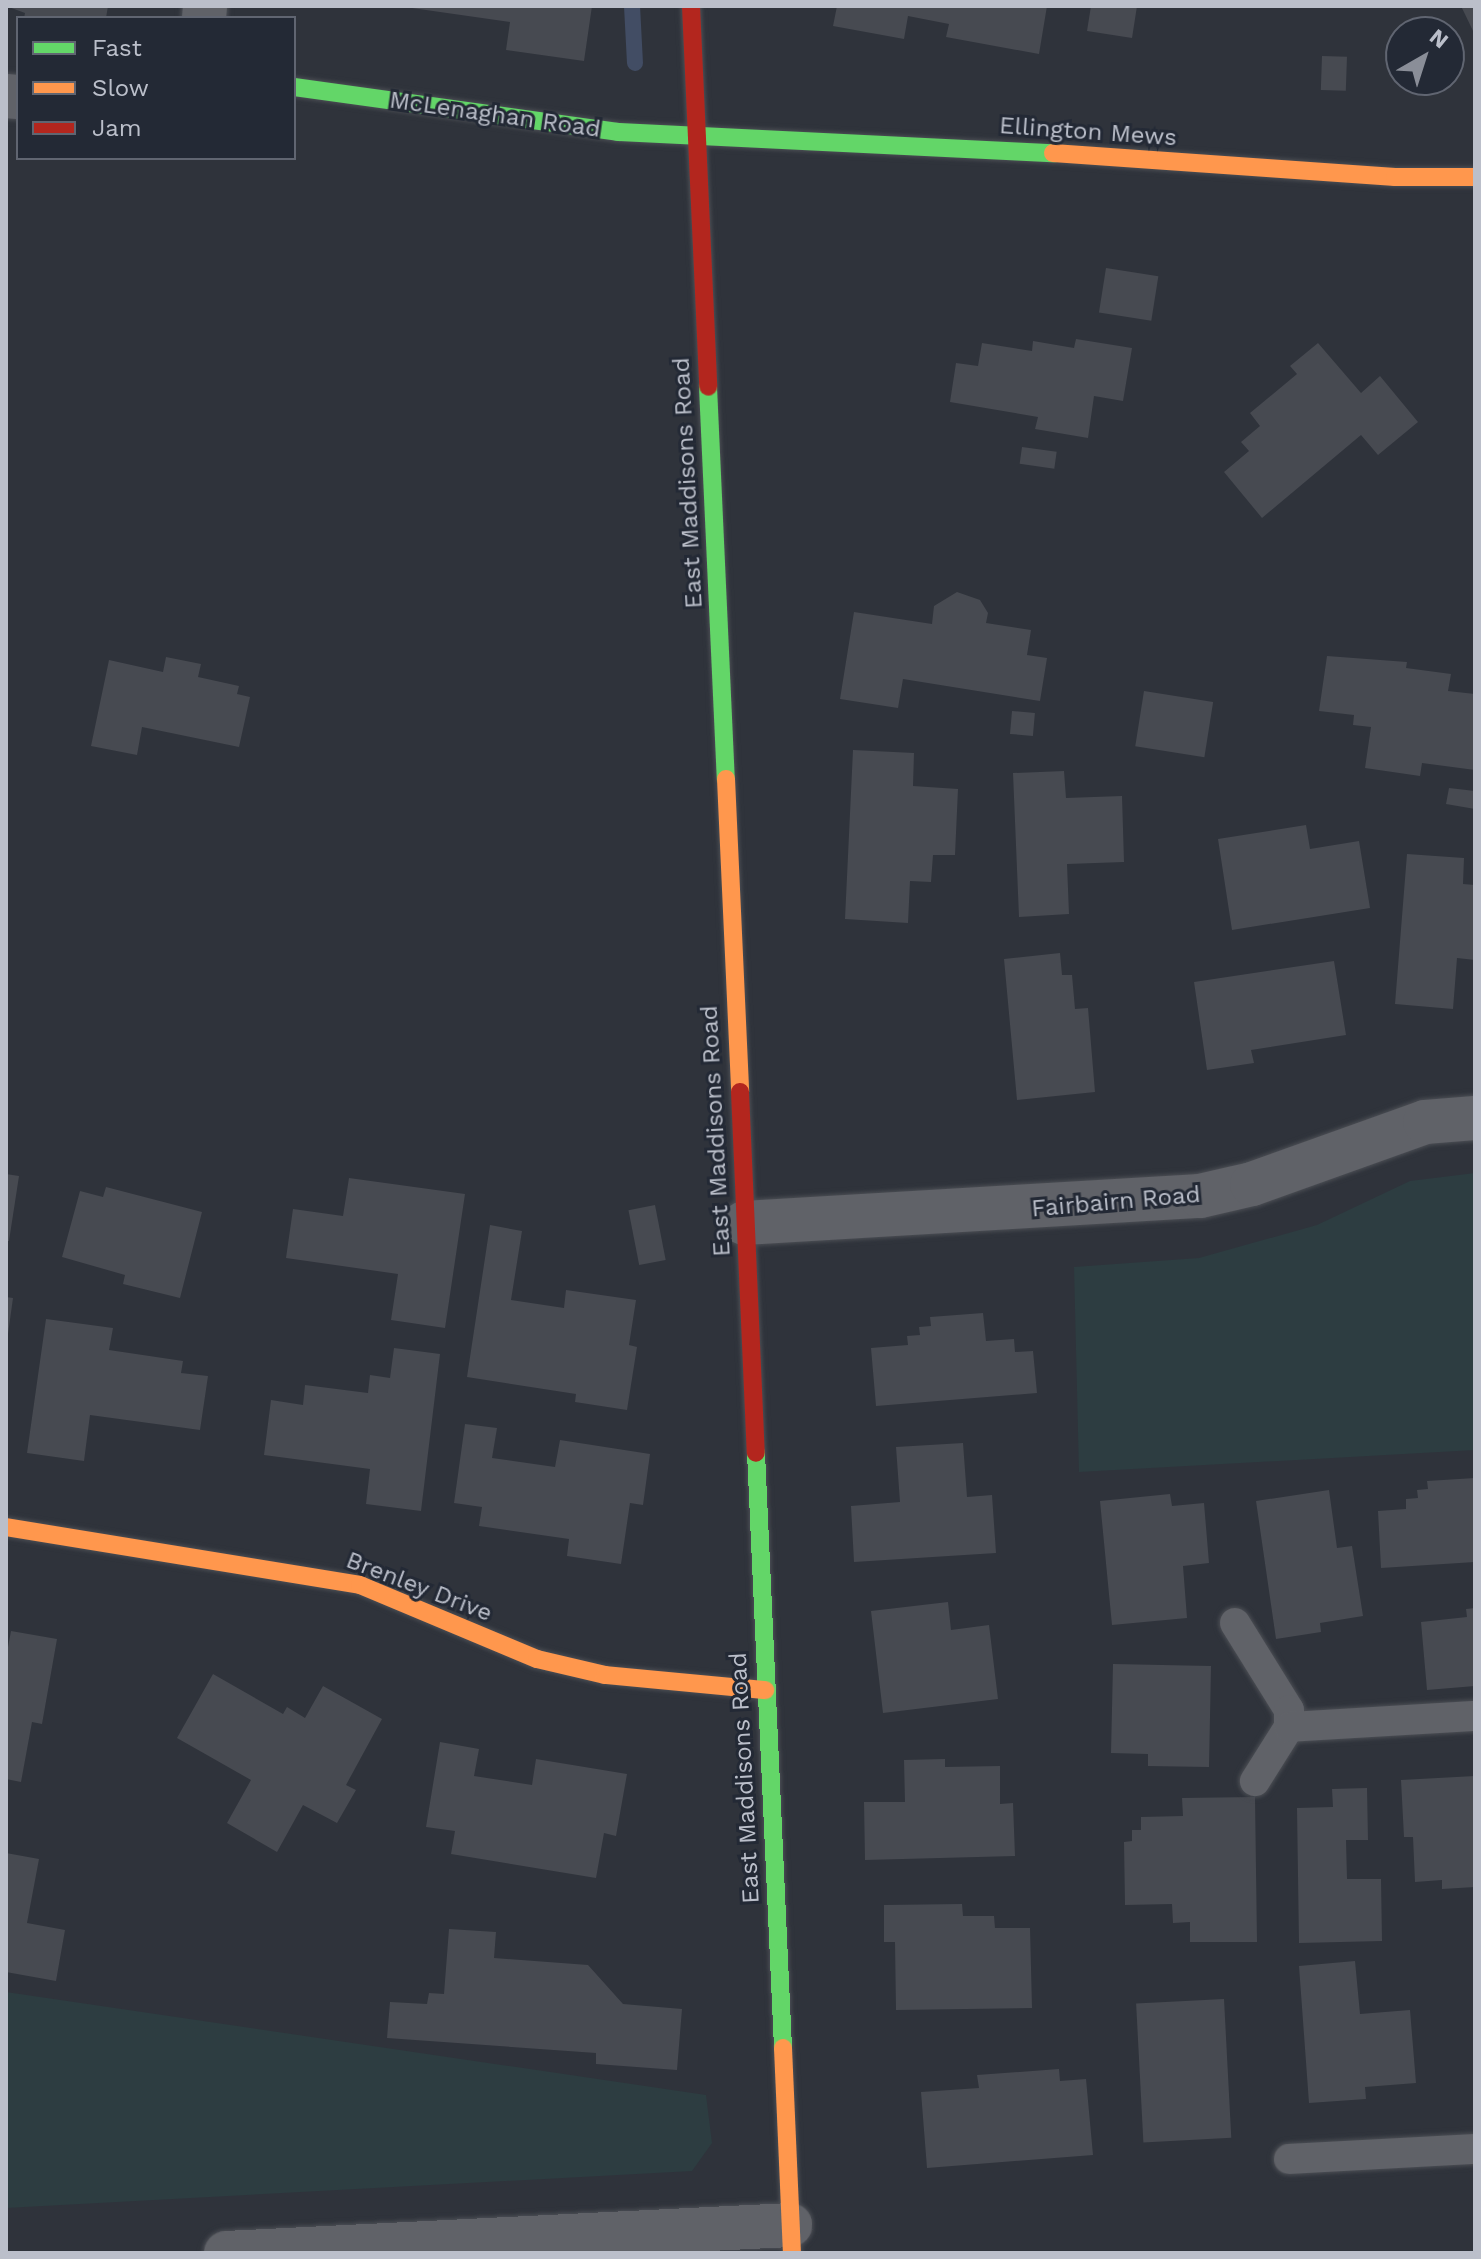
<!DOCTYPE html>
<html>
<head>
<meta charset="utf-8">
<style>
	body { margin:0 }
	#map { position:relative; width:1481px; height:2259px; overflow:hidden; background:#2f333b; font-family:"Work Sans",sans-serif }
	div>[style] { position:absolute }
	[style*='--x'] { left:calc(var(--x)*1px); top:calc(var(--y)*1px); width:calc(var(--w)*1px); rotate:calc(var(--a)*1deg) }
	.green>* { inset:0; background:#2d3d41 }
	.stream>* { height:16px; margin:-8px; padding:0 8px; transform-origin:8px; border-radius:8px; background:#424d64 }
	.building>* { inset:0; background:#474a51; transform-origin:0 0 }
	.roads { filter:drop-shadow(0 0 2px #4b4e54) drop-shadow(0 0 2px #4b4e54) }
	.lane>* { height:30px; margin:-15px; padding:0 15px; transform-origin:15px; border-radius:15px; background:#606268 }
	.street>* { height:44px; margin:-22px; padding:0 22px; transform-origin:22px; border-radius:22px; background:#606268 }
	.fast>* { height:18px; margin:-9px; padding:0 9px; transform-origin:9px; border-radius:9px; background:#63d668 }
	.slow>* { height:18px; margin:-9px; padding:0 9px; transform-origin:9px; border-radius:9px; background:#ff974d }
	.jam>* { height:18px; margin:-9px; padding:0 9px; transform-origin:9px; border-radius:9px; background:#b3261e }
	span { translate:-50% -50%; white-space:nowrap; text-align:center; line-height:1.15; -webkit-text-stroke:6px #232935; paint-order:stroke }
	.street-label { font-size:24px; color:#bbbfca }
	.frame { position:absolute; inset:0; border:8px solid #bbbfca; pointer-events:none }
	.legend { position:absolute; left:16px; top:16px; width:280px; height:144px; box-sizing:border-box; background:#232935; border:2px solid #606571; margin:0; padding:10px 14px; list-style:none; font-size:24px; color:#bbbfca }
	.legend li { display:flex; align-items:center; gap:16px; height:40px }
	.legend b { width:40px; border:2px solid #606571 }
	.north { position:absolute; left:1385px; top:16px; width:80px; height:80px; box-sizing:border-box; background:#232935; border:2px solid #606571; border-radius:50%; rotate:39deg; font-size:22px; font-weight:700; line-height:32px; text-align:center; color:#bbbfca }
	.north::after { content:''; display:block; margin:auto; width:28px; height:36px; background:#8a8e98; clip-path:polygon(50% 0,100% 100%,50% 72%,0 100%) }
</style>
</head>
<body>
<div id="map">
	<div class="green">
		<i style="clip-path:polygon(1475px 1173px,1475px 1450px,1079px 1472px,1074px 1267px,1199px 1258px,1317px 1225px,1410px 1181px)"></i>
		<i style="clip-path:polygon(6px 1992px,706px 2095px,712px 2143px,692px 2171px,6px 2208px)"></i>
	</div>
	<div class="stream">
		<i style="--x:632;--y:6;--w:57;--a:87"></i>
	</div>
	<div class="building">
		<i style="clip-path:polygon(6px 6px,108px 6px,106px 18px,24px 18px,25px 13px)"></i>
		<i style="clip-path:polygon(592px 6px,584px 61px,506px 50px,510px 22px,412px 8px)"></i>
		<i style="clip-path:polygon(837px 6px,1047px 6px,1039px 54px,946px 37px,949px 24px,908px 16px,904px 39px,833px 26px)"></i>
		<i style="clip-path:polygon(1091px 6px,1137px 6px,1132px 38px,1087px 31px)"></i>
		<i style="clip-path:polygon(1461px 6px,1475px 6px,1475px 35px)"></i>
		<i style="left:1322px;top:56px;width:25px;height:34px;rotate:2deg"></i>
		<i style="left:1106px;top:268px;width:53px;height:45px;rotate:9deg"></i>
		<i style="clip-path:polygon(1076px 339px,1132px 348px,1123px 401px,1094px 396px,1088px 438px,1035px 429px,1038px 417px,950px 402px,956px 363px,978px 366px,982px 343px,1032px 351px,1033px 341px,1074px 348px)"></i>
		<i style="clip-path:polygon(1318px 343px,1361px 393px,1380px 376px,1418px 422px,1378px 455px,1361px 435px,1262px 518px,1224px 472px,1249px 451px,1241px 442px,1260px 426px,1250px 413px,1297px 374px,1290px 366px)"></i>
		<i style="left:1022px;top:447px;width:35px;height:17px;rotate:8deg"></i>
		<i style="clip-path:polygon(957px 592px,980px 600px,988px 613px,986px 623px,1031px 630px,1027px 655px,1047px 658px,1040px 701px,903px 679px,898px 708px,840px 699px,854px 612px,932px 624px,934px 606px)"></i>
		<i style="clip-path:polygon(1327px 656px,1407px 662px,1406px 668px,1451px 674px,1448px 691px,1475px 694px,1475px 770px,1422px 763px,1420px 776px,1365px 768px,1371px 727px,1353px 725px,1354px 715px,1319px 711px)"></i>
		<i style="clip-path:polygon(166px 657px,201px 664px,198px 677px,239px 686px,237px 694px,250px 697px,239px 747px,142px 727px,137px 755px,91px 746px,109px 660px,163px 672px)"></i>
		<i style="left:1144px;top:691px;width:70px;height:56px;rotate:9deg"></i>
		<i style="left:1012px;top:711px;width:23px;height:23px;rotate:5deg"></i>
		<i style="clip-path:polygon(853px 750px,914px 753px,913px 786px,958px 789px,955px 855px,933px 855px,931px 882px,910px 881px,908px 923px,845px 919px)"></i>
		<i style="clip-path:polygon(1064px 771px,1066px 798px,1122px 796px,1124px 862px,1067px 864px,1069px 914px,1019px 917px,1013px 773px)"></i>
		<i style="clip-path:polygon(1449px 788px,1475px 791px,1475px 809px,1446px 804px)"></i>
		<i style="clip-path:polygon(1306px 825px,1310px 849px,1359px 841px,1370px 908px,1232px 930px,1218px 839px)"></i>
		<i style="clip-path:polygon(1407px 854px,1464px 858px,1463px 884px,1475px 885px,1475px 960px,1457px 958px,1453px 1009px,1395px 1004px)"></i>
		<i style="clip-path:polygon(1060px 953px,1062px 975px,1072px 975px,1075px 1009px,1088px 1008px,1095px 1092px,1017px 1100px,1004px 959px)"></i>
		<i style="clip-path:polygon(1334px 961px,1346px 1035px,1251px 1050px,1254px 1063px,1207px 1070px,1194px 982px)"></i>
		<i style="clip-path:polygon(6px 1174px,19px 1176px,9px 1241px,6px 1241px)"></i>
		<i style="clip-path:polygon(349px 1178px,465px 1194px,445px 1328px,391px 1320px,398px 1274px,286px 1258px,293px 1209px,343px 1216px)"></i>
		<i style="clip-path:polygon(106px 1187px,202px 1212px,180px 1298px,123px 1284px,125px 1275px,62px 1257px,80px 1191px,103px 1197px)"></i>
		<i style="left:655px;top:1205px;width:56px;height:27px;rotate:79deg"></i>
		<i style="clip-path:polygon(490px 1225px,522px 1231px,511px 1300px,564px 1308px,566px 1290px,636px 1300px,629px 1345px,637px 1347px,627px 1410px,575px 1402px,576px 1394px,467px 1377px)"></i>
		<i style="clip-path:polygon(6px 1297px,13px 1298px,8px 1334px,6px 1334px)"></i>
		<i style="clip-path:polygon(983px 1313px,986px 1341px,1014px 1339px,1015px 1352px,1033px 1351px,1037px 1393px,876px 1406px,871px 1348px,908px 1345px,907px 1336px,920px 1335px,919px 1327px,931px 1326px,930px 1317px)"></i>
		<i style="clip-path:polygon(46px 1319px,113px 1328px,109px 1350px,183px 1361px,181px 1373px,208px 1376px,200px 1430px,90px 1415px,84px 1461px,27px 1453px)"></i>
		<i style="clip-path:polygon(394px 1348px,440px 1354px,421px 1511px,366px 1504px,370px 1469px,264px 1455px,271px 1400px,303px 1405px,305px 1385px,368px 1393px,370px 1375px,390px 1378px)"></i>
		<i style="clip-path:polygon(465px 1424px,497px 1428px,492px 1458px,555px 1467px,560px 1440px,650px 1454px,643px 1505px,630px 1503px,621px 1564px,567px 1556px,569px 1539px,479px 1526px,482px 1507px,454px 1503px)"></i>
		<i style="clip-path:polygon(963px 1443px,967px 1497px,992px 1495px,996px 1553px,854px 1562px,851px 1506px,900px 1502px,896px 1447px)"></i>
		<i style="clip-path:polygon(1475px 1478px,1475px 1562px,1381px 1568px,1378px 1511px,1406px 1509px,1406px 1499px,1418px 1498px,1417px 1490px,1428px 1489px,1427px 1481px)"></i>
		<i style="clip-path:polygon(1329px 1490px,1337px 1548px,1352px 1546px,1363px 1616px,1320px 1623px,1321px 1632px,1276px 1639px,1256px 1501px)"></i>
		<i style="clip-path:polygon(1170px 1494px,1172px 1506px,1204px 1503px,1209px 1563px,1183px 1566px,1187px 1618px,1112px 1625px,1100px 1501px)"></i>
		<i style="clip-path:polygon(948px 1602px,951px 1630px,989px 1625px,998px 1699px,883px 1713px,871px 1611px)"></i>
		<i style="clip-path:polygon(1475px 1608px,1475px 1686px,1427px 1690px,1421px 1622px,1467px 1617px,1466px 1609px)"></i>
		<i style="clip-path:polygon(11px 1631px,57px 1639px,42px 1724px,32px 1722px,21px 1782px,6px 1779px,6px 1658px)"></i>
		<i style="clip-path:polygon(1113px 1664px,1211px 1666px,1209px 1767px,1148px 1766px,1148px 1754px,1111px 1753px)"></i>
		<i style="clip-path:polygon(213px 1674px,283px 1714px,287px 1707px,305px 1718px,323px 1686px,382px 1719px,346px 1785px,356px 1790px,337px 1823px,303px 1805px,277px 1852px,227px 1823px,251px 1780px,177px 1738px)"></i>
		<i style="clip-path:polygon(440px 1742px,479px 1749px,474px 1776px,532px 1785px,536px 1759px,627px 1774px,616px 1836px,604px 1833px,596px 1878px,451px 1854px,455px 1831px,426px 1827px)"></i>
		<i style="clip-path:polygon(945px 1759px,945px 1767px,1000px 1766px,1000px 1804px,1013px 1803px,1015px 1856px,865px 1860px,864px 1802px,905px 1802px,904px 1760px)"></i>
		<i style="clip-path:polygon(1475px 1776px,1475px 1887px,1442px 1889px,1442px 1880px,1415px 1882px,1413px 1837px,1404px 1837px,1401px 1780px)"></i>
		<i style="clip-path:polygon(1367px 1788px,1368px 1840px,1346px 1840px,1347px 1879px,1381px 1879px,1382px 1941px,1299px 1943px,1297px 1808px,1333px 1807px,1332px 1789px)"></i>
		<i style="clip-path:polygon(1255px 1797px,1257px 1942px,1190px 1942px,1190px 1922px,1173px 1923px,1172px 1904px,1125px 1905px,1124px 1842px,1132px 1841px,1132px 1830px,1141px 1830px,1141px 1817px,1183px 1816px,1182px 1798px)"></i>
		<i style="clip-path:polygon(6px 1853px,39px 1859px,27px 1923px,65px 1930px,56px 1981px,6px 1972px)"></i>
		<i style="clip-path:polygon(962px 1904px,963px 1916px,994px 1916px,995px 1928px,1030px 1928px,1032px 2008px,896px 2010px,895px 1942px,884px 1942px,884px 1905px)"></i>
		<i style="clip-path:polygon(449px 1929px,496px 1932px,494px 1958px,588px 1965px,623px 2004px,682px 2009px,677px 2070px,596px 2064px,596px 2053px,387px 2038px,390px 2002px,427px 2004px,429px 1993px,444px 1994px)"></i>
		<i style="clip-path:polygon(1355px 1961px,1360px 2014px,1410px 2010px,1416px 2083px,1365px 2087px,1366px 2099px,1309px 2103px,1299px 1966px)"></i>
		<i style="left:1224px;top:1999px;width:139px;height:88px;rotate:87deg"></i>
		<i style="clip-path:polygon(1059px 2069px,1060px 2081px,1086px 2079px,1093px 2155px,927px 2168px,921px 2092px,979px 2088px,977px 2075px)"></i>
	</div>
	<div class="roads">
		<div class="lane">
			<i style="--x:1235;--y:1623;--w:102;--a:58.2"></i>
			<i style="--x:1289;--y:1710;--w:17;--a:90"></i>
			<i style="--x:1289;--y:1727;--w:64;--a:122.2"></i>
			<i style="--x:1289;--y:1727;--w:186;--a:-3.4"></i>
			<i style="--x:1289;--y:2159;--w:186;--a:-3.1"></i>
		</div>
		<div class="street">
			<i style="--x:204;--y:18;--w:12;--a:-85"></i>
			<i style="--x:6;--y:96;--w:12;--a:5"></i>
			<i style="--x:744;--y:1223;--w:457;--a:-3.4"></i>
			<i style="--x:1200;--y:1196;--w:53;--a:-13"></i>
			<i style="--x:1252;--y:1184;--w:184;--a:-19.7"></i>
			<i style="--x:1425;--y:1122;--w:50;--a:-4.6"></i>
			<i style="--x:226;--y:2253;--w:565;--a:-2.84"></i>
		</div>
		<div class="fast">
			<i style="--x:294;--y:87;--w:327;--a:7.9"></i>
			<i style="--x:618;--y:132;--w:436;--a:2.8"></i>
			<i style="--x:708;--y:387;--w:392;--a:87.4"></i>
			<i style="--x:756;--y:1453;--w:596;--a:87.4"></i>
		</div>
		<div class="slow">
			<i style="--x:1053;--y:153;--w:343;--a:4"></i>
			<i style="--x:1395;--y:177;--w:80;--a:0"></i>
			<i style="--x:726;--y:779;--w:313;--a:87.4"></i>
			<i style="--x:6;--y:1527;--w:359;--a:9.3"></i>
			<i style="--x:360;--y:1585;--w:192;--a:22.7"></i>
			<i style="--x:537;--y:1659;--w:70;--a:13.2"></i>
			<i style="--x:605;--y:1675;--w:161;--a:5.4"></i>
			<i style="--x:783;--y:2048;--w:205;--a:87.5"></i>
		</div>
		<div class="jam">
			<i style="--x:691;--y:6;--w:381;--a:87.4"></i>
			<i style="--x:740;--y:1092;--w:361;--a:87.5"></i>
		</div>
	</div>
	<div class="street-label">
		<span style="left:495px;top:115px;rotate:8deg">McLenaghan Road</span>
		<span style="left:1088px;top:132px;rotate:4deg">Ellington Mews</span>
		<span style="left:688px;top:483px;rotate:-93deg">East Maddisons Road</span>
		<span style="left:716px;top:1131px;rotate:-93deg">East Maddisons Road</span>
		<span style="left:1116px;top:1202px;rotate:-5deg">Fairbairn Road</span>
		<span style="left:419px;top:1587px;rotate:21deg">Brenley Drive</span>
		<span style="left:745px;top:1778px;rotate:-93deg">East Maddisons Road</span>
	</div>
	<div class="frame"></div>
	<ul class="legend">
	<li><b style="height:10px;background:#63d668"></b>Fast</li>
	<li><b style="height:10px;background:#ff974d"></b>Slow</li>
	<li><b style="height:10px;background:#b3261e"></b>Jam</li>
	</ul>
	<div class="north">N</div>
</div>
</body>
</html>
